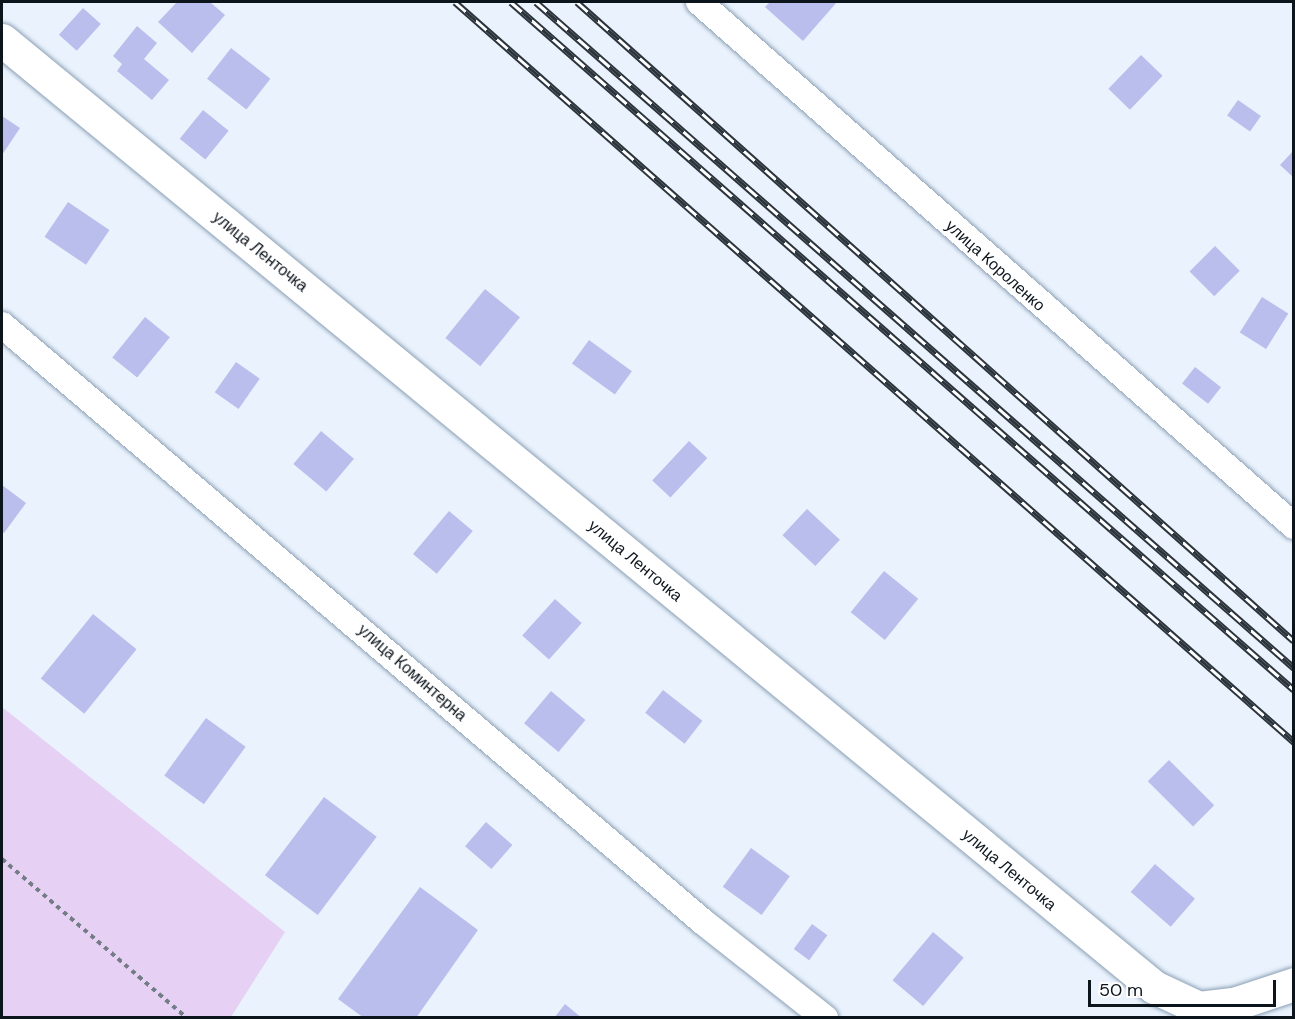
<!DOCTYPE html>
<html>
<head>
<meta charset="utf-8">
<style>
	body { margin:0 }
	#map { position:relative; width:1295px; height:1019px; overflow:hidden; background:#eaf3fd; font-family:"DM Sans",sans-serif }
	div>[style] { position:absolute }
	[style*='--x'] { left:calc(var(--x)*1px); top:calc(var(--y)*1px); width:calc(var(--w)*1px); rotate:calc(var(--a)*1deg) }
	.green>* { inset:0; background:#e6d1f4 }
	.building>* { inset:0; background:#babeed; transform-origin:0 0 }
	.path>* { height:4px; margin-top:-2px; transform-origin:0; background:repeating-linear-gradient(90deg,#747d86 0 4.5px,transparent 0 9px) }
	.roads { filter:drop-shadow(0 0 2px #8b9fb5) drop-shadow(0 0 2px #8b9fb5) }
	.street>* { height:26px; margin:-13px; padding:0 13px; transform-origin:13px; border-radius:13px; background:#fff }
	.secondary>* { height:33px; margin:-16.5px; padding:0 16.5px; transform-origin:16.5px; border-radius:16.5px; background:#fff }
	.rail>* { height:7px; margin-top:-3.5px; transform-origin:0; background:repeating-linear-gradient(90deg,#fff 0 14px,#2b333b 0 28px); box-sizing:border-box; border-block:2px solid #2b333b }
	span { translate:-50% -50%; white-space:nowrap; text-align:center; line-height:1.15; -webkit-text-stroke:4.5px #fff; paint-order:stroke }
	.street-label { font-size:16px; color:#0c141c }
	.frame { position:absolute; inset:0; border:3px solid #0c141c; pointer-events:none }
	.scale { position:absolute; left:1088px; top:980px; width:188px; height:27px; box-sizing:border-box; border:3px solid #0c141c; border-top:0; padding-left:8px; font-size:18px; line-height:21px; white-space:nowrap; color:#0c141c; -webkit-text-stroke:4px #fff; paint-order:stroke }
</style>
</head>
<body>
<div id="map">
	<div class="green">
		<i style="clip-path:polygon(2px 707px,285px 932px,231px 1017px,2px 1017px)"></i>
	</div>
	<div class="building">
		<i style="clip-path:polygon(177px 2px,210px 2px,225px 15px,192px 53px,158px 22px)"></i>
		<i style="clip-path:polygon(770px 2px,837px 2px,803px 41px,765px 7px)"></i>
		<i style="left:83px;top:8px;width:24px;height:36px;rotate:42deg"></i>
		<i style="clip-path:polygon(137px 26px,157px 43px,144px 59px,169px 80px,152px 100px,117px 71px,122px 64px,113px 56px)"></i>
		<i style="left:231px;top:48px;width:50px;height:39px;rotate:38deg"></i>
		<i style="left:1141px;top:55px;width:30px;height:47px;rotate:44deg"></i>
		<i style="left:1238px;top:100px;width:28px;height:19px;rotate:35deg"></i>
		<i style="left:203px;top:110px;width:33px;height:37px;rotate:39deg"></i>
		<i style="clip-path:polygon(2px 116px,20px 128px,2px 155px)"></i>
		<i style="clip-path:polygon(1294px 150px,1294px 178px,1280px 165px)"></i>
		<i style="left:68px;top:202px;width:50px;height:42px;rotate:34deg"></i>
		<i style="left:1215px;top:246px;width:35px;height:36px;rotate:45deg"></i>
		<i style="left:485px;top:289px;width:45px;height:63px;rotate:39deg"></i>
		<i style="left:1262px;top:297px;width:31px;height:42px;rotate:32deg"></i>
		<i style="left:145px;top:317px;width:32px;height:52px;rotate:39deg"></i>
		<i style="left:589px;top:340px;width:53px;height:29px;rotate:36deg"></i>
		<i style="left:236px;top:362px;width:29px;height:37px;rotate:35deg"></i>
		<i style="left:1195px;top:367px;width:33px;height:21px;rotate:38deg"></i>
		<i style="left:321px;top:431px;width:43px;height:43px;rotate:40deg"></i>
		<i style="left:689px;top:441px;width:25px;height:54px;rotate:43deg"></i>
		<i style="clip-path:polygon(2px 485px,26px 503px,4px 533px,2px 532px)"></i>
		<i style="left:807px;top:509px;width:45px;height:36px;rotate:43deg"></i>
		<i style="left:449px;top:511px;width:31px;height:56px;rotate:40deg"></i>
		<i style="left:884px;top:571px;width:44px;height:53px;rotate:39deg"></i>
		<i style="left:555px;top:599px;width:36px;height:49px;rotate:42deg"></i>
		<i style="left:93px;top:614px;width:56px;height:83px;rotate:39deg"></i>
		<i style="left:663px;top:690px;width:50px;height:29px;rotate:38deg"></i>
		<i style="left:551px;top:691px;width:45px;height:42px;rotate:40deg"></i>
		<i style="left:206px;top:718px;width:49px;height:71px;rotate:36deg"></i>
		<i style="left:1169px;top:760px;width:64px;height:30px;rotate:45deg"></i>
		<i style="left:324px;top:797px;width:66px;height:98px;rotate:37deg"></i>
		<i style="left:486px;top:822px;width:35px;height:32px;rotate:41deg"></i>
		<i style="left:751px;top:848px;width:48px;height:48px;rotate:36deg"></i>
		<i style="left:1155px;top:864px;width:53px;height:37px;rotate:41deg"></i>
		<i style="clip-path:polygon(420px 887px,478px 930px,416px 1018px,364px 1018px,338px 999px)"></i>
		<i style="left:812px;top:924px;width:19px;height:31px;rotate:36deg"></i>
		<i style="left:933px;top:932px;width:40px;height:63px;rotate:40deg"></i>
		<i style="clip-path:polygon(565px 1004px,582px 1018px,554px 1018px)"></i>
	</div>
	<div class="path">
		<i style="--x:2;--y:859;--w:244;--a:40.7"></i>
	</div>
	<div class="roads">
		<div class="street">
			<i style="--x:699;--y:2;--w:793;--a:41.37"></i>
			<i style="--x:2;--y:325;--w:919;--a:40.41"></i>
			<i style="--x:702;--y:921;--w:157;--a:38.3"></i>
		</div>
		<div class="secondary">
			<i style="--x:2;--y:40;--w:1491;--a:39.42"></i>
			<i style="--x:1154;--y:987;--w:50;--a:25"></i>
			<i style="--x:1199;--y:1008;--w:38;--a:-7"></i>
			<i style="--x:1237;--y:1003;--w:60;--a:-18.4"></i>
		</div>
	</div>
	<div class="rail">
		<i style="--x:455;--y:2;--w:1119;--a:41.41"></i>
		<i style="--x:511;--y:2;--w:1042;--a:41.3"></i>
		<i style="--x:536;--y:2;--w:1009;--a:41.3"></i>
		<i style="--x:577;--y:2;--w:960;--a:41.71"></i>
	</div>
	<div class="street-label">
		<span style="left:260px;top:252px;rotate:39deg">улица Ленточка</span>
		<span style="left:995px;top:266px;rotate:42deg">улица Короленко</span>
		<span style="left:635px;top:561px;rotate:40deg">улица Ленточка</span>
		<span style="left:412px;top:673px;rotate:41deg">улица Коминтерна</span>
		<span style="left:1009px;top:870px;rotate:40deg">улица Ленточка</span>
	</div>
	<div class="frame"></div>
	<div class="scale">50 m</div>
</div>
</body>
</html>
